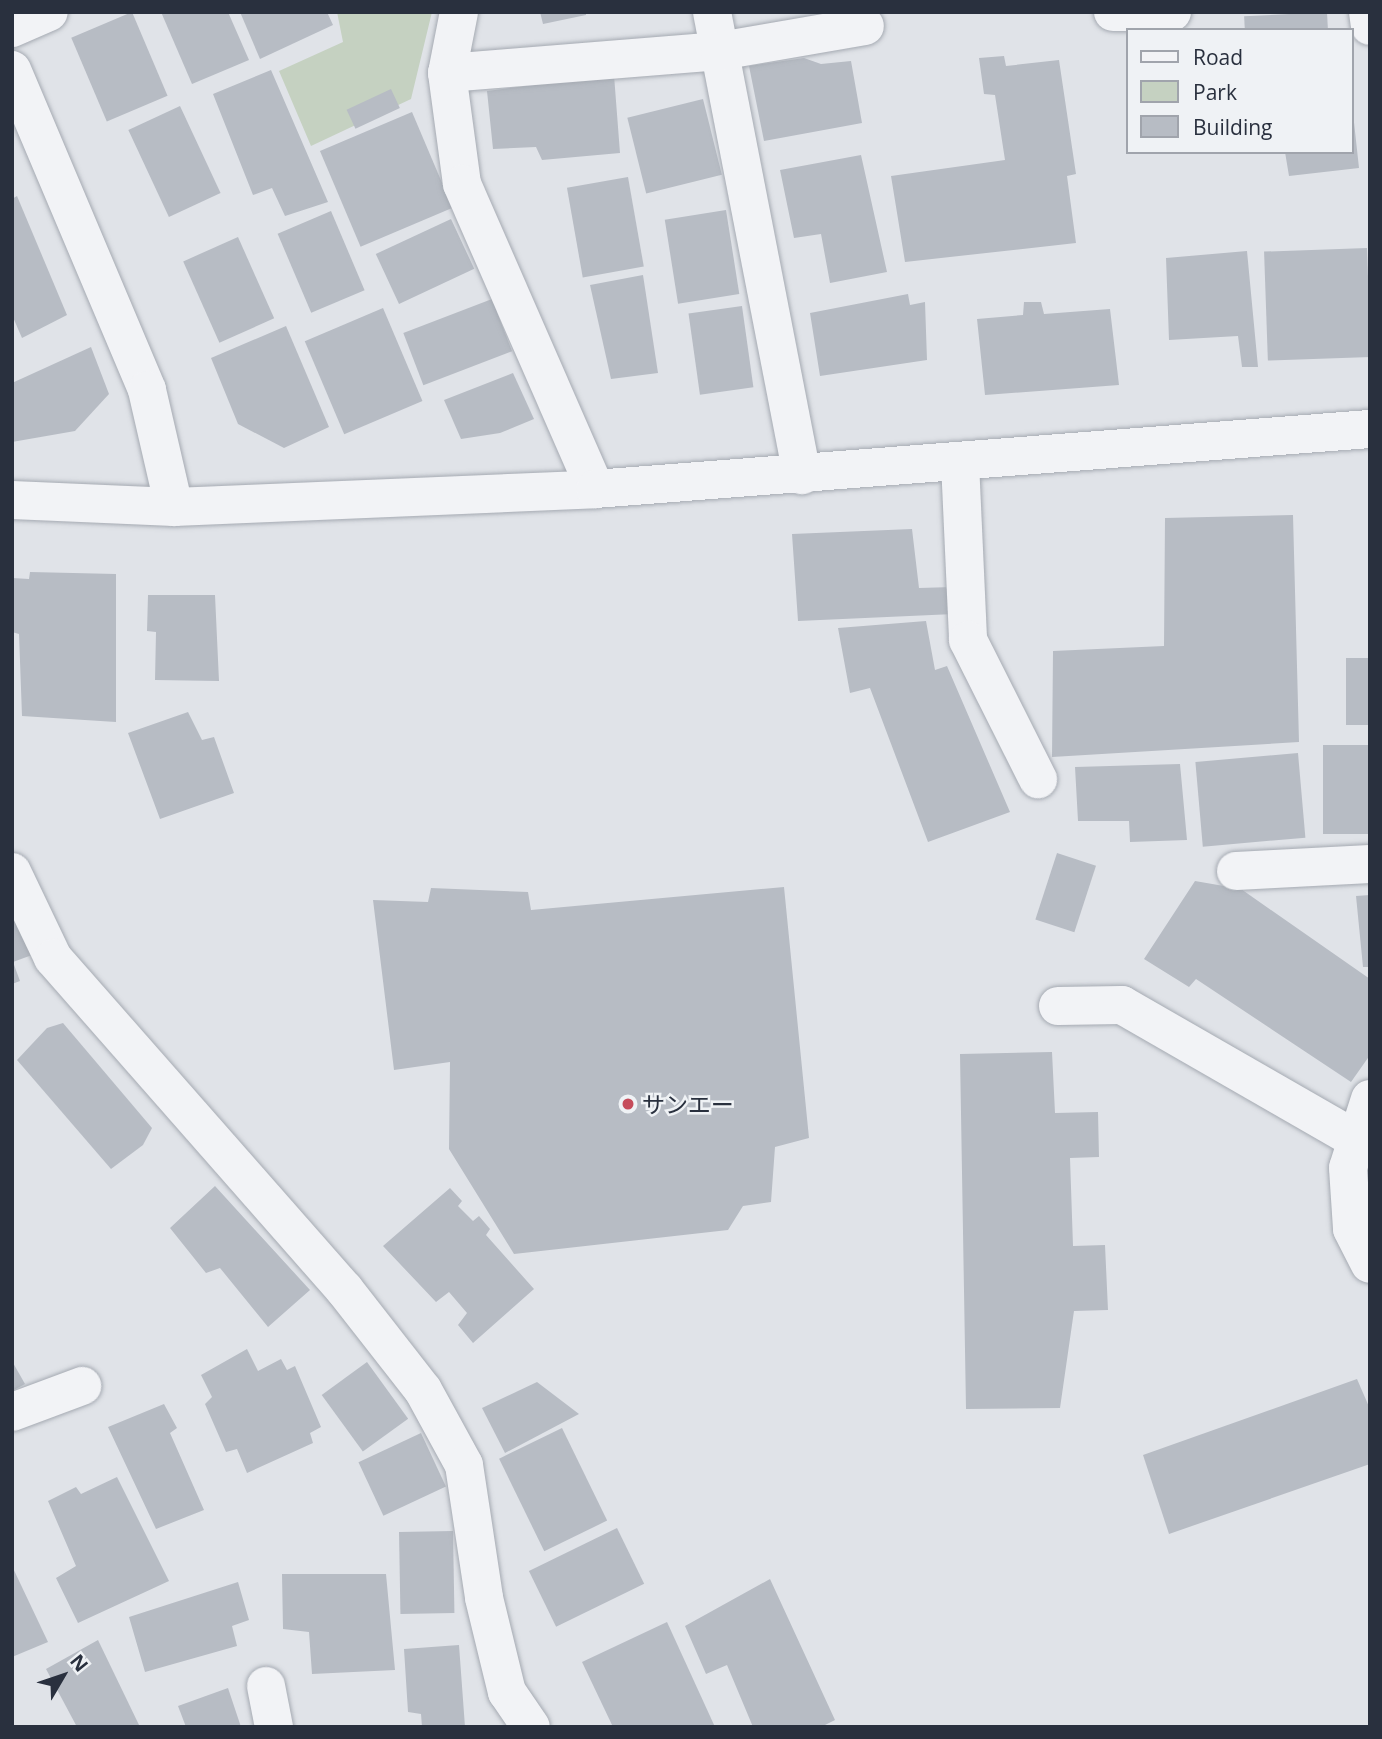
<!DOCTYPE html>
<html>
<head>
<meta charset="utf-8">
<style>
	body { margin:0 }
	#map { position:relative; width:1382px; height:1739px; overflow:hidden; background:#e0e3e8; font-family:"Open Sans","Noto Sans JP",sans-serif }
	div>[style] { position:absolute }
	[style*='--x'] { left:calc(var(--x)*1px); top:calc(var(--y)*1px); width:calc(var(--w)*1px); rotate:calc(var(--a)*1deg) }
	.green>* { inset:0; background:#c5d1c1 }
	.building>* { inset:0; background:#b7bcc4; transform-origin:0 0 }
	.roads { filter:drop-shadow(0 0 2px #a5aab2) drop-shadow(0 0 2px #a5aab2) }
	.minor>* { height:38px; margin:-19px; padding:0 19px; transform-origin:19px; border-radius:19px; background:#f2f3f6 }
	.tertiary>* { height:38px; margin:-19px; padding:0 19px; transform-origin:19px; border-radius:19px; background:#f2f3f6 }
	.dots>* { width:19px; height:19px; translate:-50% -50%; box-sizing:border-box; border:4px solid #eff2f5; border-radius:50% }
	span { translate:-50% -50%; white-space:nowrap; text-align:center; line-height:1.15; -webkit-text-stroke:5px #eff2f5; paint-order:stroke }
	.poi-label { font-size:23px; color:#29303e }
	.left { translate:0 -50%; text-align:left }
	.frame { position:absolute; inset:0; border:14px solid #29303e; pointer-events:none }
	.legend { position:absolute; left:1126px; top:28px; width:228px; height:126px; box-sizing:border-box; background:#eff2f5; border:2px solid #a0a4ac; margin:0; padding:9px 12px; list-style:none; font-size:21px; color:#29303e }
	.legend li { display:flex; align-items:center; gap:14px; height:35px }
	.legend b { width:35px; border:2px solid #a0a4ac }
	.north { position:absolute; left:28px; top:1641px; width:70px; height:70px; -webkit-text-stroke:5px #eff2f5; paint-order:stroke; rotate:51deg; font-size:19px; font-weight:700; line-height:28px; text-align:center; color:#29303e }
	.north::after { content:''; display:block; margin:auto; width:24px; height:32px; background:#29303e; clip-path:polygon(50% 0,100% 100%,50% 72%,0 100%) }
</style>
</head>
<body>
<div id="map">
	<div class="green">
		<i style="clip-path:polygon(337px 12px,432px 12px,411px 99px,311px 146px,279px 71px,343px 42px)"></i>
	</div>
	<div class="building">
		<i style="left:132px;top:12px;width:91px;height:66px;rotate:67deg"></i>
		<i style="clip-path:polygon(161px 12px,228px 12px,249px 60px,192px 84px)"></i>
		<i style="clip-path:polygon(240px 12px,327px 12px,333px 25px,260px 59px)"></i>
		<i style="clip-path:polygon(540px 12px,586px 12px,586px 15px,543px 24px)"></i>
		<i style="left:1327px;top:12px;width:18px;height:83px;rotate:87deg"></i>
		<i style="clip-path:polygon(1004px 56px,1006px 66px,1059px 60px,1076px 174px,1067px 176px,1076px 243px,905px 262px,891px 176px,1005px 160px,995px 95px,984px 94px,979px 58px)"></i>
		<i style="clip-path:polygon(804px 58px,821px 64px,851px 61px,862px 123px,764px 141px,749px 66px)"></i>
		<i style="clip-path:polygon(271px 70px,328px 202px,285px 216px,272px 188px,253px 195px,213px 94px)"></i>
		<i style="clip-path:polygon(614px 75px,620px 153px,542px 160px,536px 147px,493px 149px,487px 91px)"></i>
		<i style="left:391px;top:89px;width:21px;height:49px;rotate:65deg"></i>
		<i style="left:703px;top:99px;width:78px;height:78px;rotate:76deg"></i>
		<i style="clip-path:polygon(1352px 104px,1359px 168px,1289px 176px,1285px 152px,1352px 152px)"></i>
		<i style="left:180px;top:106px;width:96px;height:57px;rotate:65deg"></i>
		<i style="left:412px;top:112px;width:104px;height:100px;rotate:67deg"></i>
		<i style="clip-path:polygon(861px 155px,887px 272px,830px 283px,821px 234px,794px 238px,780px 170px)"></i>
		<i style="left:628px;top:177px;width:91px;height:62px;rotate:80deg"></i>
		<i style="clip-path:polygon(17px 196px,67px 315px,22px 338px,12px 315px,12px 199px)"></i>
		<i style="left:726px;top:210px;width:85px;height:62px;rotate:81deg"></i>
		<i style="left:331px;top:211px;width:86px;height:58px;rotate:67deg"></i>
		<i style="left:451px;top:219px;width:55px;height:83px;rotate:65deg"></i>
		<i style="left:238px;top:237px;width:89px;height:60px;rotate:66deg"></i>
		<i style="left:1367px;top:248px;width:109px;height:103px;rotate:88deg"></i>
		<i style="clip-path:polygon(1247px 251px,1258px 367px,1242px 367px,1238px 336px,1169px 340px,1166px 258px)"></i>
		<i style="clip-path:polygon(643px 275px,658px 373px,611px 379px,590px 285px)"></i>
		<i style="clip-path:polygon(908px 294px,910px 305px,925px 302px,927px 360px,820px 376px,810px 313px)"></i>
		<i style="left:492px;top:299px;width:56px;height:95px;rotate:69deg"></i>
		<i style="clip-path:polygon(1024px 302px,1041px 302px,1044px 314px,1110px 309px,1119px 385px,985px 395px,977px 319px,1023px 315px)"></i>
		<i style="left:742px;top:306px;width:82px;height:54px;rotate:82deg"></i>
		<i style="left:383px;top:308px;width:101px;height:85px;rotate:67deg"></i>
		<i style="clip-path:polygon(286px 326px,329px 427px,284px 448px,238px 424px,211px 358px)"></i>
		<i style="clip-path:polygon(91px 347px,109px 394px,75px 431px,12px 442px,12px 383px)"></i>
		<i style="clip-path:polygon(513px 373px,534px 419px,500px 433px,461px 439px,444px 400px)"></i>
		<i style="clip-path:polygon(1293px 515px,1299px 742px,1052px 757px,1053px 651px,1164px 646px,1165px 518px)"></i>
		<i style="clip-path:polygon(912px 529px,919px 588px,953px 587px,954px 614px,798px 621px,792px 534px)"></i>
		<i style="clip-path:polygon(30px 572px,116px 574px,116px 722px,22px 716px,19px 634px,12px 632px,12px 578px,29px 579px)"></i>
		<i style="clip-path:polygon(148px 595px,215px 595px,219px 681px,155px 680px,156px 632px,147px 631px)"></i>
		<i style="clip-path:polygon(926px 621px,935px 670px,947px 666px,1010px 812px,928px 842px,870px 688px,850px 693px,838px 628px)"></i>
		<i style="left:1346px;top:658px;width:24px;height:67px"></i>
		<i style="clip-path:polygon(188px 712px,202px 740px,214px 737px,234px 793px,160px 819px,128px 733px)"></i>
		<i style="left:1370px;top:745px;width:89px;height:47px;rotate:90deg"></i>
		<i style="left:1298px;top:753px;width:85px;height:103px;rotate:85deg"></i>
		<i style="clip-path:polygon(1180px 764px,1187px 840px,1130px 842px,1129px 821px,1078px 821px,1075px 767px)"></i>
		<i style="left:1057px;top:853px;width:41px;height:70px;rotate:18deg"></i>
		<i style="clip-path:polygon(1195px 881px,1241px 889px,1370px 979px,1370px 1055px,1351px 1082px,1196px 979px,1189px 987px,1144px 959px)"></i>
		<i style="clip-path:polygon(784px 887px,809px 1138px,775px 1147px,771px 1202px,743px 1206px,728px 1230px,514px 1254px,449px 1149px,450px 1062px,394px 1070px,373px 900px,428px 902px,431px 888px,528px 892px,531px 910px)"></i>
		<i style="clip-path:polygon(1370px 895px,1370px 967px,1363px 967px,1356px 896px)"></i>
		<i style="clip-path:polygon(12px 911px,32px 955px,13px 962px,20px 981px,12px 984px)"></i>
		<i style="clip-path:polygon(63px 1023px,152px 1128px,143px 1145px,111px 1169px,17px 1060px,47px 1028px)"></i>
		<i style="clip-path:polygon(1052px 1052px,1055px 1113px,1098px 1112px,1099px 1157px,1070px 1158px,1073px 1246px,1105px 1245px,1108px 1310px,1074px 1311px,1060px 1408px,966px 1409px,960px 1054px)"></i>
		<i style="clip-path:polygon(215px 1186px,310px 1290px,268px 1327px,220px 1268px,206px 1273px,170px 1228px)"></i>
		<i style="clip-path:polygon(450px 1188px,462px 1201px,458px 1206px,473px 1221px,479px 1216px,490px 1229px,486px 1235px,534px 1289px,473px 1343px,458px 1325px,467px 1313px,449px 1292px,436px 1302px,383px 1246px)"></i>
		<i style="clip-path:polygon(247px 1349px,258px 1371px,281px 1359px,287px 1370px,295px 1366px,321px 1427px,310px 1433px,313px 1443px,247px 1473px,237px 1449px,226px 1452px,205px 1404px,212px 1397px,201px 1375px)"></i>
		<i style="clip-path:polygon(12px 1361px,25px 1384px,12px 1391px)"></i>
		<i style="left:367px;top:1362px;width:70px;height:56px;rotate:54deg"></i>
		<i style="clip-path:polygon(1357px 1379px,1370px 1409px,1370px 1464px,1169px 1534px,1143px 1455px)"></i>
		<i style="clip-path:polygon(537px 1382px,579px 1414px,505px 1453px,482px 1408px)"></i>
		<i style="clip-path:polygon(164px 1404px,177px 1428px,170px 1433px,204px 1510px,156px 1529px,108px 1427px)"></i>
		<i style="left:562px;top:1428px;width:103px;height:70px;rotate:64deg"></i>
		<i style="left:421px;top:1433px;width:59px;height:69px;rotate:65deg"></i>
		<i style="clip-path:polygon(117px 1477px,169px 1581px,78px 1623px,56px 1578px,76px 1566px,48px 1501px,76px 1487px,81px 1494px)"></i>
		<i style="left:617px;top:1528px;width:62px;height:98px;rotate:64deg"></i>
		<i style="left:453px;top:1531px;width:82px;height:54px;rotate:89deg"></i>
		<i style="clip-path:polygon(12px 1566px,48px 1642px,12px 1657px)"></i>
		<i style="clip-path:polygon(282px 1574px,386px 1574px,395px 1670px,312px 1674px,309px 1632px,283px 1629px)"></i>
		<i style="clip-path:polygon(770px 1579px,835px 1720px,821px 1727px,753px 1727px,727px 1665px,706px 1674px,685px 1626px)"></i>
		<i style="clip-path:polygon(238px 1582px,249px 1620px,232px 1626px,237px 1646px,145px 1672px,129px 1617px)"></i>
		<i style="clip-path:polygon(667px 1622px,715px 1727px,613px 1727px,582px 1662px)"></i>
		<i style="clip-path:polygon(98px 1640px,140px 1727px,77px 1727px,46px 1669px)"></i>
		<i style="clip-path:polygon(459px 1645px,465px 1727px,422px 1727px,421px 1714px,408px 1712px,404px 1649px)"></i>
		<i style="clip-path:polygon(228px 1688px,241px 1727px,186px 1727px,178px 1706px)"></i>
	</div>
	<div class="roads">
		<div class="minor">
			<i style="--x:459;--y:12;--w:62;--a:101.1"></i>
			<i style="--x:447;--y:73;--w:112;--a:82.3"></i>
			<i style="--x:462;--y:184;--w:333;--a:66.4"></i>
			<i style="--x:712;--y:12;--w:472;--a:79"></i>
			<i style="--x:1113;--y:12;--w:59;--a:0"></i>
			<i style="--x:1368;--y:12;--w:14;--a:82"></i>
			<i style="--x:12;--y:28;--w:40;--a:-23.4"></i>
			<i style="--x:447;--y:73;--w:274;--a:-4.6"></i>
			<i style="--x:720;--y:51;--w:147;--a:-9.8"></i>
			<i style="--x:960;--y:462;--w:178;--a:87.4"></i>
			<i style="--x:968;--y:640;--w:156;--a:63.3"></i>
			<i style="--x:1236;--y:871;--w:134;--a:-3"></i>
			<i style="--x:12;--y:872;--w:95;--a:64.5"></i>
			<i style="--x:53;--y:958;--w:441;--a:48.7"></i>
			<i style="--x:344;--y:1289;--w:128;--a:52"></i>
			<i style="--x:423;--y:1390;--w:85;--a:61.3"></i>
			<i style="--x:464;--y:1465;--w:134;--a:81.4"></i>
			<i style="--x:484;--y:1598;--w:97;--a:76.3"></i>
			<i style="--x:507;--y:1692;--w:42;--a:55.6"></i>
			<i style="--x:1058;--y:1006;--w:64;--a:-0.9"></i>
			<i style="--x:1122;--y:1005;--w:269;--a:29.9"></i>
			<i style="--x:1370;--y:1099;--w:72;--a:107.7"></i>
			<i style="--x:1348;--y:1168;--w:61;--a:86.2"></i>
			<i style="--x:1352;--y:1229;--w:39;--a:63"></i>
			<i style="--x:12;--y:1412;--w:75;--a:-20.4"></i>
			<i style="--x:266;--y:1686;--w:42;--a:79"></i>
		</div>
		<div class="tertiary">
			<i style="--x:12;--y:70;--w:347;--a:67.1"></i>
			<i style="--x:147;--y:390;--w:120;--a:77"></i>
			<i style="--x:12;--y:500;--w:162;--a:2.5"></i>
			<i style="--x:174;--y:507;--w:421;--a:-2.4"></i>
			<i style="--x:595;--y:489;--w:777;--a:-4.43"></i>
		</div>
	</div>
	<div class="dots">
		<i style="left:628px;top:1104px;background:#c64c5b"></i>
	</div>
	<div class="poi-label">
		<span class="left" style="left:642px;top:1104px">サンエー</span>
	</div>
	<div class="frame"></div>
	<ul class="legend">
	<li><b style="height:9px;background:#f2f3f6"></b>Road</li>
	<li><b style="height:19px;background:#c5d1c1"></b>Park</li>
	<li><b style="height:19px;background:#b7bcc4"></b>Building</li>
	</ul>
	<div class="north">N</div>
</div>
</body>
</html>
